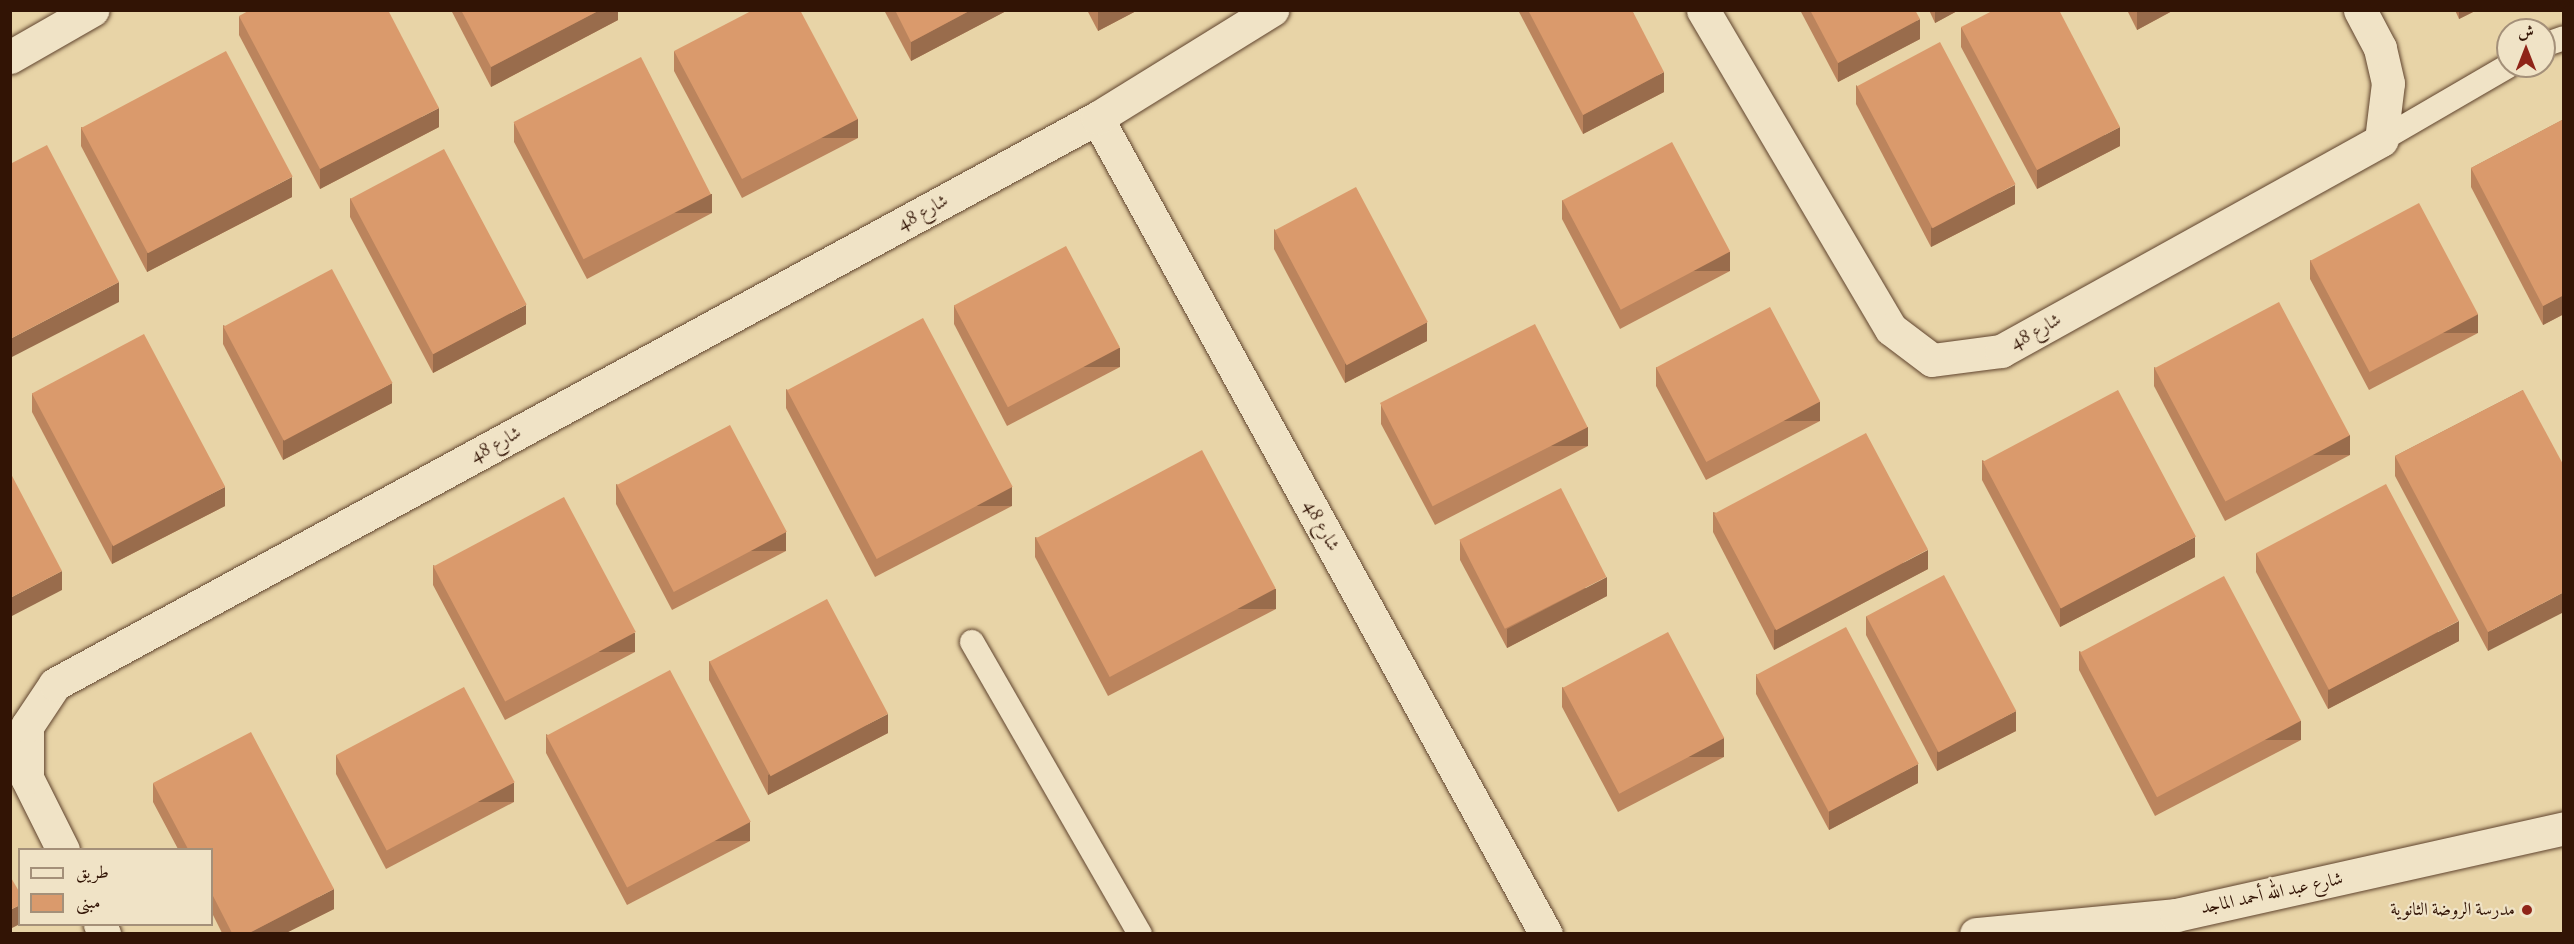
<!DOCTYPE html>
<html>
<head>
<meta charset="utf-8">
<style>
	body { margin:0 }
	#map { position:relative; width:2574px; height:944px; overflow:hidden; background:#e8d4a7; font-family:"IM FELL French Canon",Amiri,serif }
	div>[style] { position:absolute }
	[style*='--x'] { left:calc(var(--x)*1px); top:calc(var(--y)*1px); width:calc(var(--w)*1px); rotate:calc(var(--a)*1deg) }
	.roads { filter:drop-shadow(0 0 2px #60442e) drop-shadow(0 0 2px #60442e) }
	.lane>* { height:24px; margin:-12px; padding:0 12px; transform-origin:12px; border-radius:12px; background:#f0e3c6 }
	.street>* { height:33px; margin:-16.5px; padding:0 16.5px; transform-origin:16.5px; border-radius:16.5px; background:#f0e3c6 }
	.wall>* { inset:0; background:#bb845d }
	.shaded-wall>* { inset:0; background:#996c4c; transform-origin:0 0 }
	.building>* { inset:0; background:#da9a6c; transform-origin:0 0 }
	.dots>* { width:16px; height:16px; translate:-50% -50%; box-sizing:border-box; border:3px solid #f0e3c6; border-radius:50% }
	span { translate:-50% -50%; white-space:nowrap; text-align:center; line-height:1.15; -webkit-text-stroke:4.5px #f0e3c6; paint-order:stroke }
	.street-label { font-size:18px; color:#321405 }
	.poi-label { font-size:18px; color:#321405 }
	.right { translate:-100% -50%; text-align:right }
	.frame { position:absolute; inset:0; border:12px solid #321405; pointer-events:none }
	.legend { position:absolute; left:18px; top:848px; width:195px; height:78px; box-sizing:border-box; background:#f0e3c6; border:2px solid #a49079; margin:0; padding:8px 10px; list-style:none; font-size:18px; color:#321405 }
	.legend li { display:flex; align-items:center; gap:12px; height:30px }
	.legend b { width:30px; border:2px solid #a49079 }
	.north { position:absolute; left:2496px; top:18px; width:60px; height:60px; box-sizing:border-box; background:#f0e3c6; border:2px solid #a49079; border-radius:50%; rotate:0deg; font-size:16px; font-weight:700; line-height:24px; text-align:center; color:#321405 }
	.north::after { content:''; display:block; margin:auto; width:21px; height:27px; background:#8f2418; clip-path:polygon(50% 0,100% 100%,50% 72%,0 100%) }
</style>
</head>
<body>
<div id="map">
	<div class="roads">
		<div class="lane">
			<i style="--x:2544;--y:45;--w:21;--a:-19"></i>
			<i style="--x:2381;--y:140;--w:147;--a:-30.2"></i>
			<i style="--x:972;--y:642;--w:337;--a:60.1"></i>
		</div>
		<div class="street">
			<i style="--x:1703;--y:10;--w:370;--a:59.5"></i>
			<i style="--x:1891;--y:329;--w:51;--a:37.1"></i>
			<i style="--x:1932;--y:360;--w:70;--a:-7.4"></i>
			<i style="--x:2001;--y:351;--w:435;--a:-29"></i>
			<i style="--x:2381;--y:140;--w:57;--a:-83"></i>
			<i style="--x:2388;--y:83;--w:36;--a:-103"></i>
			<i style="--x:2380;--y:48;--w:43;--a:-117.8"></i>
			<i style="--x:10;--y:57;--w:95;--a:-29.8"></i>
			<i style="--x:1097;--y:118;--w:931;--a:61.18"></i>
			<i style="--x:63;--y:850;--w:80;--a:-116.6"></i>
			<i style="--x:27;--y:778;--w:52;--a:-90"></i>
			<i style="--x:27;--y:726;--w:50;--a:-56.3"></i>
			<i style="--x:55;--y:684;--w:1186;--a:-28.51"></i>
			<i style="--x:1097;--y:118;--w:206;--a:-31.7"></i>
			<i style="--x:100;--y:924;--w:11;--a:68"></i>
			<i style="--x:1976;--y:934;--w:201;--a:-5.4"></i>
			<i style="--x:2176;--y:915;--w:398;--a:-12.6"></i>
		</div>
	</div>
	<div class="wall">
		<i style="clip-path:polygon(451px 10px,618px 10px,618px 20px,491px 87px)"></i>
		<i style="clip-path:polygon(884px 10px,1008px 10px,911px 61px)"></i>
		<i style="clip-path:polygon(1087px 10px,1138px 10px,1098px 31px)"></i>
		<i style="clip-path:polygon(1518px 10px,1632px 10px,1664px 92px,1583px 134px)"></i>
		<i style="clip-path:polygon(1800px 10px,1915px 10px,1920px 39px,1838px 82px)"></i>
		<i style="clip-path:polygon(1929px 10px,1959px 10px,1935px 23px)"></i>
		<i style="clip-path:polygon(2127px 10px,2174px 10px,2137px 30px)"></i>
		<i style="clip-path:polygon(2455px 10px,2477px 10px,2459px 19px)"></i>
		<i style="clip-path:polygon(239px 16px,439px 127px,320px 189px,239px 35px)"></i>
		<i style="clip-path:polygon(1961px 27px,2120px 146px,2037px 189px,1961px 47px)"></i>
		<i style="clip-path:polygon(674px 51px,858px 138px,742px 198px,674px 71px)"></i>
		<i style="clip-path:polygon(1856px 85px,2015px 204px,1931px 247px,1856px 104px)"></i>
		<i style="clip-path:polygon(2564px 119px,2564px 314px,2543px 325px,2471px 187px,2471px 168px)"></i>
		<i style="clip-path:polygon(514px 123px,712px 213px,587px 279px,514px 142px)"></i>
		<i style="clip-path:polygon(81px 127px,292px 197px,147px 272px,81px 146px)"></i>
		<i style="clip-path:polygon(350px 198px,526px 324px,433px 373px,350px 217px)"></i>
		<i style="clip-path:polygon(1562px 200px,1730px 271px,1620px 329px,1562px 219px)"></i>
		<i style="clip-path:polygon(1274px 229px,1427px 341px,1345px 383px,1274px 249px)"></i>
		<i style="clip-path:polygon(2310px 260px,2478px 333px,2369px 390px,2310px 279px)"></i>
		<i style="clip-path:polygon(954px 305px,1120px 367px,1007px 426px,954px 324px)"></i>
		<i style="clip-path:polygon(223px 325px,392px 403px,283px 460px,223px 344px)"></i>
		<i style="clip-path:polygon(1656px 367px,1820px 421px,1706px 480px,1656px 386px)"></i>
		<i style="clip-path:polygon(2154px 367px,2350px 455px,2225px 521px,2154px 386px)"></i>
		<i style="clip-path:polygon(786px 389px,1012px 506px,875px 577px,786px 408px)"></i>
		<i style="clip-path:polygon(2523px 390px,2488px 651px,2395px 476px,2395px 456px)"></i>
		<i style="clip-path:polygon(32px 393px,225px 506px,112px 564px,32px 412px)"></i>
		<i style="clip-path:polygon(1381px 404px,1588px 446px,1435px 525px,1381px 424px)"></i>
		<i style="clip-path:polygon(1982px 460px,2195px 557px,2060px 627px,1982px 480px)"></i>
		<i style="clip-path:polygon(616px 484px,786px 551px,672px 610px,616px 504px)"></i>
		<i style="clip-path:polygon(1713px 512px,1928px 569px,1774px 650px,1713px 532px)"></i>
		<i style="clip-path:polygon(1035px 537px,1276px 609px,1108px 696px,1035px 557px)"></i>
		<i style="clip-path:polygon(1460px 540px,1607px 596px,1507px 648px,1460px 560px)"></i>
		<i style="clip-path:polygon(2256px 553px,2459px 641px,2328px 709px,2256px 572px)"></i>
		<i style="clip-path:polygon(433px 565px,635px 652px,505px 720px,433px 585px)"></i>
		<i style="clip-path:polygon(1866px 616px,2016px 731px,1937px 771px,1866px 635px)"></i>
		<i style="clip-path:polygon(2079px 651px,2301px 740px,2155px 816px,2079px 670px)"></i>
		<i style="clip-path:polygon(709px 661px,888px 733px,768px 795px,709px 680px)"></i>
		<i style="clip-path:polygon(1756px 674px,1918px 783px,1829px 830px,1756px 694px)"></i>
		<i style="clip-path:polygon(1562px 687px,1724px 757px,1618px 812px,1562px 707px)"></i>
		<i style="clip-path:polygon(546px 734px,750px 841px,627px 905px,546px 753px)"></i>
		<i style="clip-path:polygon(336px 755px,514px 802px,386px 869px,336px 774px)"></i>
		<i style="clip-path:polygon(153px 783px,334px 909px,286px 933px,222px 933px,212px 913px,212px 849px,178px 849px,153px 802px)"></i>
	</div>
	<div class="shaded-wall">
		<i style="clip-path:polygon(600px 10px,618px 10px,618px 20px,491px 87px,491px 67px)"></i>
		<i style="clip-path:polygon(971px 10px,1008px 10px,911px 61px,911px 42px)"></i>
		<i style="clip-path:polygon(1101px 10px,1138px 10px,1098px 31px,1098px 12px)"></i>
		<i style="clip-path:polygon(1935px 10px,1959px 10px,1935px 23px)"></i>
		<i style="clip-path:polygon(2174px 10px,2137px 30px,2137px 11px)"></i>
		<i style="clip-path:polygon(2459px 10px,2477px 10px,2459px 19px)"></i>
		<i style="clip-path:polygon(1920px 19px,1920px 39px,1838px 82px,1838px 63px)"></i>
		<i style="clip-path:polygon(1664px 72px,1664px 92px,1583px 134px,1583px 115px)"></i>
		<i style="clip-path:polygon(439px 108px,439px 127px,320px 189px,320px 169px)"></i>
		<i style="left:858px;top:119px;width:19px;height:131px;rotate:90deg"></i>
		<i style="clip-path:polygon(2120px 127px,2120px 146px,2037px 189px,2037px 170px)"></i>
		<i style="clip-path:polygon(292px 177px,292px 197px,147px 272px,147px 253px)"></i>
		<i style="clip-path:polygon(2015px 185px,2015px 204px,1931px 247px,1931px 228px)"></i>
		<i style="left:712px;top:194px;width:19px;height:141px;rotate:90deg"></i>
		<i style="left:1730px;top:252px;width:19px;height:124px;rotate:90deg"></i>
		<i style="clip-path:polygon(119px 282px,119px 302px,10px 358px,10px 339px)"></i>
		<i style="clip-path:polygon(2564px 295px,2564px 314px,2543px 325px,2543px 306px)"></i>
		<i style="clip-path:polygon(526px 305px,526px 324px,433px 373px,433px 354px)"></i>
		<i style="left:2478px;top:314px;width:19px;height:123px;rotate:90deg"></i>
		<i style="clip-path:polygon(1427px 322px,1427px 341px,1345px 383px,1345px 364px)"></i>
		<i style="left:1120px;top:348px;width:19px;height:127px;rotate:90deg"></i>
		<i style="clip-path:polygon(392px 383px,392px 403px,283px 460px,283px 440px)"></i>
		<i style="left:1820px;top:402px;width:19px;height:128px;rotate:90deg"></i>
		<i style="left:1588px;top:427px;width:19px;height:172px;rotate:90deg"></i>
		<i style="left:2350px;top:435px;width:20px;height:141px;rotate:90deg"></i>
		<i style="clip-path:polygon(225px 487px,225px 506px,112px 564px,112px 544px)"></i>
		<i style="left:1012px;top:487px;width:19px;height:154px;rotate:90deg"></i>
		<i style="left:786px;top:532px;width:19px;height:128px;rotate:90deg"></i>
		<i style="clip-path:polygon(2195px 537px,2195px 557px,2060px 627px,2060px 608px)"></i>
		<i style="clip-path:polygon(1928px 550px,1928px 569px,1774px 650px,1774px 630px)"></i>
		<i style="clip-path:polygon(62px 571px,62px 590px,10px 617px,10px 598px)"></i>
		<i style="clip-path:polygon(1607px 577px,1607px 596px,1507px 648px,1507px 629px)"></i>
		<i style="left:1276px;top:589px;width:20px;height:190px;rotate:90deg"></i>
		<i style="clip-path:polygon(2564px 592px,2564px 612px,2488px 651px,2488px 632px)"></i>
		<i style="clip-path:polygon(2459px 621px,2459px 641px,2328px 709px,2328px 690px)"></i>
		<i style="left:635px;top:633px;width:19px;height:147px;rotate:90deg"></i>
		<i style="clip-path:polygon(2016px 711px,2016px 731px,1937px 771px,1937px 752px)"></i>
		<i style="clip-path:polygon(888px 714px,888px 733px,768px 795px,768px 775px)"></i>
		<i style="left:2301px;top:721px;width:19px;height:165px;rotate:90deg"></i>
		<i style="left:1724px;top:738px;width:19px;height:119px;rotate:90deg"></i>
		<i style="clip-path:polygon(1918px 764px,1918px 783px,1829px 830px,1829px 811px)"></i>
		<i style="left:514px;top:783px;width:19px;height:144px;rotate:90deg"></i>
		<i style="left:750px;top:822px;width:19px;height:139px;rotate:90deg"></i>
		<i style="clip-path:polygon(334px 889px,334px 909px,286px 933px,249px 933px)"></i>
		<i style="clip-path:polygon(20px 905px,20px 924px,10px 929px,10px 910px)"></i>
	</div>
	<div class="building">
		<i style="clip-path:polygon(250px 10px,388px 10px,439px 108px,320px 169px,239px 16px)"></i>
		<i style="clip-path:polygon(461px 10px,600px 10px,491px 67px)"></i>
		<i style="clip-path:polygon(753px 10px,800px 10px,858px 119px,742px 179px,674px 51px)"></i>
		<i style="clip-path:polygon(895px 10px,971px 10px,911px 42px)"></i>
		<i style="clip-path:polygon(1528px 10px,1632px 10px,1664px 72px,1583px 115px)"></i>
		<i style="clip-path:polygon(1810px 10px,1915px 10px,1920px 19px,1838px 63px)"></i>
		<i style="clip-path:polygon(1994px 10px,2059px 10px,2120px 127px,2037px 170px,1961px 27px)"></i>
		<i style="left:1940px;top:42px;width:161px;height:94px;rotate:62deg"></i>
		<i style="left:226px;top:51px;width:142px;height:164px;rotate:62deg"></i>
		<i style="left:641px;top:57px;width:154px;height:143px;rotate:63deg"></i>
		<i style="clip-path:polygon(2564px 119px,2564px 295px,2543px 306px,2471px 168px)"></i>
		<i style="left:1672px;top:142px;width:124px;height:124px;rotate:62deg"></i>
		<i style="clip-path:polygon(47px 145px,119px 282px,10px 339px,10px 164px)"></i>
		<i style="left:444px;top:149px;width:176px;height:106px;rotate:62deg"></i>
		<i style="left:1356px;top:187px;width:153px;height:92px;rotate:62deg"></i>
		<i style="left:2419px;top:203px;width:126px;height:123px;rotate:62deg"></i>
		<i style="left:1066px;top:246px;width:115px;height:127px;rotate:62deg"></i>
		<i style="left:332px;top:269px;width:129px;height:123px;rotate:62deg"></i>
		<i style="left:2279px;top:302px;width:151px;height:141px;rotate:62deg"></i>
		<i style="left:1770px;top:307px;width:107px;height:129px;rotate:62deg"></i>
		<i style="left:923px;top:318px;width:191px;height:154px;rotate:62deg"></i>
		<i style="left:1535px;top:324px;width:116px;height:174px;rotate:63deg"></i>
		<i style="left:144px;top:334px;width:173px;height:127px;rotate:62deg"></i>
		<i style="left:2118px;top:390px;width:166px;height:153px;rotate:62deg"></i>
		<i style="clip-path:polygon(2523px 390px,2564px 466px,2564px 592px,2488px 632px,2395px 456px)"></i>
		<i style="left:730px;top:425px;width:121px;height:128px;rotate:62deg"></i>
		<i style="left:1866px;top:433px;width:132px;height:172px;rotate:62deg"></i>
		<i style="left:1202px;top:450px;width:157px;height:188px;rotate:62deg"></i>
		<i style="clip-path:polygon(10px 472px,62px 571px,10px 598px)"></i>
		<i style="left:2386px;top:484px;width:155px;height:147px;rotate:62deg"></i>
		<i style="left:1561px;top:488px;width:100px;height:114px;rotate:63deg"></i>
		<i style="left:564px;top:497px;width:153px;height:148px;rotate:62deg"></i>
		<i style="left:1944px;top:575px;width:154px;height:88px;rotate:62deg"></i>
		<i style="left:2224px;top:576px;width:164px;height:163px;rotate:62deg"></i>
		<i style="left:827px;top:599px;width:130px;height:133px;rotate:62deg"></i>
		<i style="left:1846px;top:627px;width:155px;height:102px;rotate:62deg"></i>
		<i style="left:1668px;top:632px;width:120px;height:119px;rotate:62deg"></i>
		<i style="left:670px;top:670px;width:172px;height:140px;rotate:62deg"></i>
		<i style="left:464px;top:687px;width:108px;height:145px;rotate:62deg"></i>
		<i style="clip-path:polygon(251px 732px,334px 889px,249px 933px,232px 933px,212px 894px,212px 849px,188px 849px,153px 783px)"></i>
		<i style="clip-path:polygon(10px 876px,20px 893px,20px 905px,10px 910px)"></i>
	</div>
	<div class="dots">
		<i style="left:2527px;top:910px;background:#8f2418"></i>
	</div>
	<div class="street-label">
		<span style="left:923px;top:213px;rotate:-29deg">شارع 48</span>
		<span style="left:2036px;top:332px;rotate:-29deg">شارع 48</span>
		<span style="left:496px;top:445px;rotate:-29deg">شارع 48</span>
		<span style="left:1321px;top:526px;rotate:61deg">شارع 48</span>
		<span style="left:2272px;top:894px;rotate:-12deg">شارع عبد الله أحمد الماجد</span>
	</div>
	<div class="poi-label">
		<span class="right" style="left:2515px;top:910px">مدرسة الروضة الثانوية</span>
	</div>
	<div class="frame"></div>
	<ul class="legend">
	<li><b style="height:8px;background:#f0e3c6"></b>طريق</li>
	<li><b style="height:16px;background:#da9a6c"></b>مبنى</li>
	</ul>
	<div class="north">ش</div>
</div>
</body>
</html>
